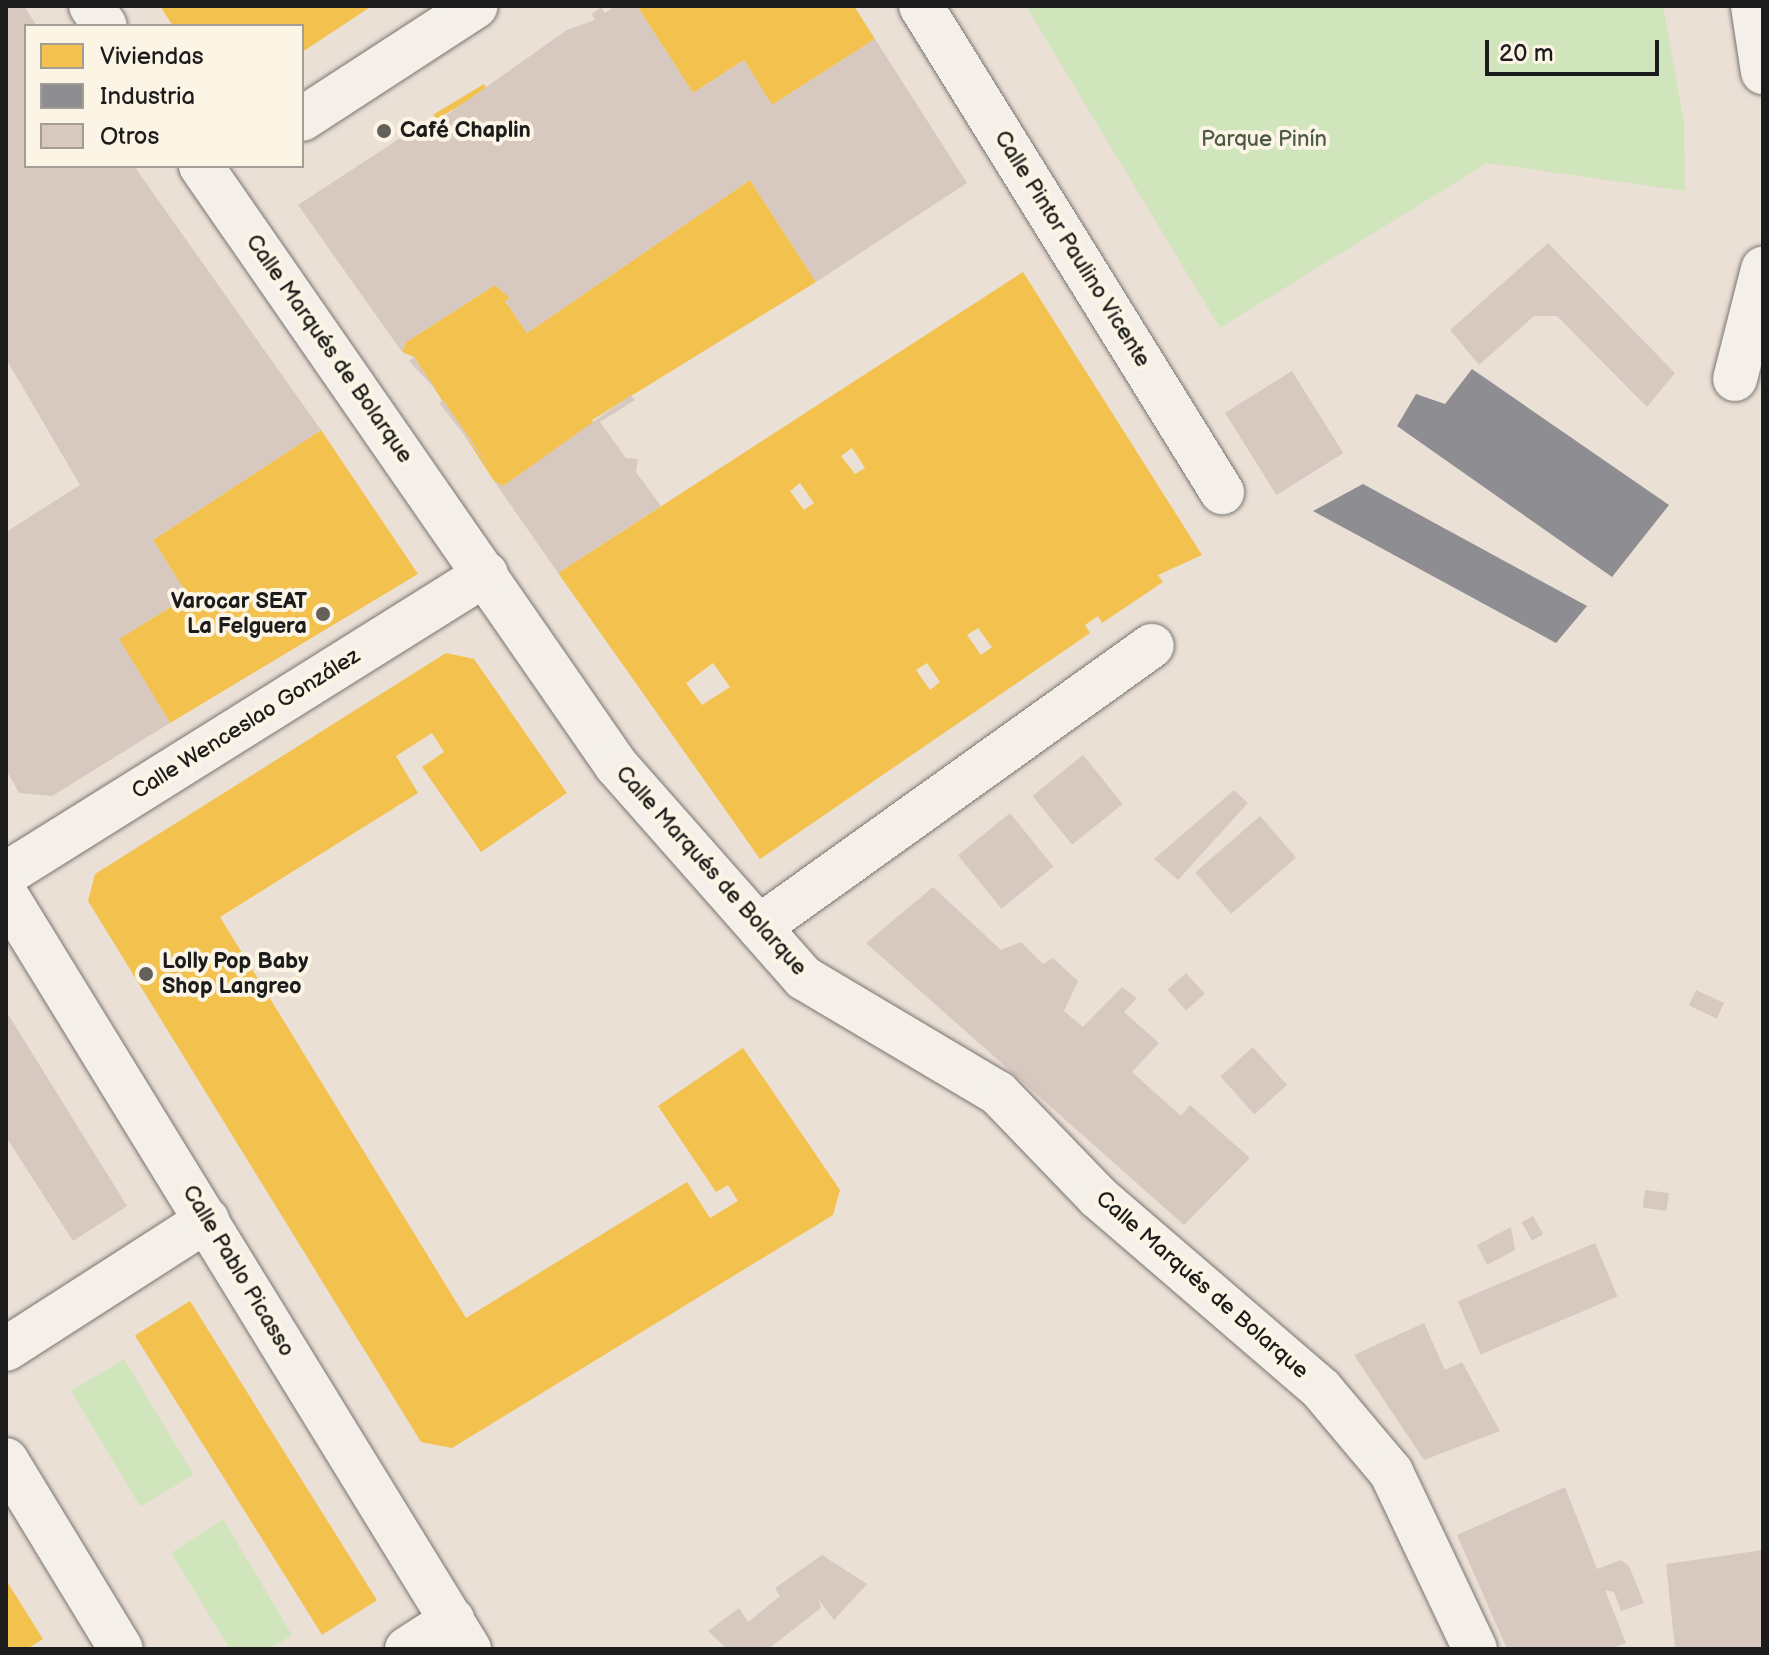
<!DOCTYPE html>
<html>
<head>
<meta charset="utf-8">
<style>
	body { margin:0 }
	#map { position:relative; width:1769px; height:1655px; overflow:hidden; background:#ebe0d6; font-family:"Balsamiq Sans",sans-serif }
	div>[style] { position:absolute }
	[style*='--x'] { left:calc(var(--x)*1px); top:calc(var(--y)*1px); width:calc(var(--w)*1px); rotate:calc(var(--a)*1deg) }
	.green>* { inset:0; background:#d1e5bc; transform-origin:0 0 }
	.homes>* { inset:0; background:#f2c14e; transform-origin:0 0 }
	.industry>* { inset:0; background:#8d8d92 }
	.building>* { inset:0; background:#d8c9c0; transform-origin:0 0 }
	.roads { filter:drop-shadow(0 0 2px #797470) drop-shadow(0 0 2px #797470) }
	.street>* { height:44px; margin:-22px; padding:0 22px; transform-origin:22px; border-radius:22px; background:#f4efe9 }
	.secondary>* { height:44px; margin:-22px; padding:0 22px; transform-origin:22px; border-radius:22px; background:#f4efe9 }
	.dots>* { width:22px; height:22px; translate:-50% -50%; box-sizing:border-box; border:4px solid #fcf5e5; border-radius:50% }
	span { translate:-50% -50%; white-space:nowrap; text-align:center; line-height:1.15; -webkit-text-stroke:8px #fcf5e5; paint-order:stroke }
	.poi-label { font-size:22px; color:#1c1c1c; font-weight:700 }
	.left { translate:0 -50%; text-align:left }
	.right { translate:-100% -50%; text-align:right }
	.park-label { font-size:22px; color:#4c5a46 }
	.street-label { font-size:22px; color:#1c1c1c }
	.frame { position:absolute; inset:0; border:8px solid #1c1c1c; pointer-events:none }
	.legend { position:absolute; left:24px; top:24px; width:280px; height:144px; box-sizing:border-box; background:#fcf5e5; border:2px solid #a29e95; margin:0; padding:10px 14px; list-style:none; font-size:24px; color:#1c1c1c }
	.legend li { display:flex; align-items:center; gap:16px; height:40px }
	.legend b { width:40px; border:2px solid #a29e95 }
	.scale { position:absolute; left:1485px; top:40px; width:174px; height:36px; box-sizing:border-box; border:4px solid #1c1c1c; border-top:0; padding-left:10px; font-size:24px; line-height:28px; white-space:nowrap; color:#1c1c1c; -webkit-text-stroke:6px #fcf5e5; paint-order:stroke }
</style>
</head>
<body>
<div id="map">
	<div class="green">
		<i style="clip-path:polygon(1026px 6px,1663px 6px,1684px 122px,1685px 191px,1487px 163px,1220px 328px)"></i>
		<i style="left:124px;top:1359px;width:135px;height:62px;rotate:59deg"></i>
		<i style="clip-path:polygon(223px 1519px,292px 1635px,269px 1649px,230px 1649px,171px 1553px)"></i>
	</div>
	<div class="homes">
		<i style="clip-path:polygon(167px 6px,372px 6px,302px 52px,302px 26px,173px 26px,162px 9px)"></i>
		<i style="clip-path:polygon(637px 6px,854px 6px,875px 39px,772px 105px,744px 60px,693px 93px)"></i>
		<i style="left:484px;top:84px;width:6px;height:59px;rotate:59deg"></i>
		<i style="clip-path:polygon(750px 180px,816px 282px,592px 420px,595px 425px,503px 486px,494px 481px,414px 357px,402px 352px,406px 342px,495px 285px,510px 298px,505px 301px,527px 333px)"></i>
		<i style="clip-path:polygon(evenodd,1023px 272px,1202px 555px,1158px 575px,1163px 582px,1102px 623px,1098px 616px,1085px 625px,1090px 633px,760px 859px,558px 573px,1023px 272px,852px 448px,865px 468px,855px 474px,841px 456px,852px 448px,1023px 272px,800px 483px,814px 503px,804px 510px,790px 491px,800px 483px,1023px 272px,978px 628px,992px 647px,981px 655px,967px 635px,978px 628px,1023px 272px,713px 663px,730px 687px,702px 705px,686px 683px,713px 663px,1023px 272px,927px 663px,940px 682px,930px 690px,916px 670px,927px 663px)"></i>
		<i style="clip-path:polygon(321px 430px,418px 574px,170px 723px,119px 639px,188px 596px,153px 540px)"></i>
		<i style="clip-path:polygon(519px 507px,548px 550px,514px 510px)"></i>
		<i style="clip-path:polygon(446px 653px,474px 659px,567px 793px,481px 852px,422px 767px,444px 752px,432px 733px,396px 756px,418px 793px,220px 917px,466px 1318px,687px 1182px,710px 1218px,738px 1201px,728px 1185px,716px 1192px,658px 1106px,743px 1048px,840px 1190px,833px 1215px,452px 1448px,421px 1442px,88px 901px,95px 874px)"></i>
		<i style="left:190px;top:1301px;width:353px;height:65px;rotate:58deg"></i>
		<i style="clip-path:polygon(6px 1580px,43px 1639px,27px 1649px,6px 1649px)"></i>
	</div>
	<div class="industry">
		<i style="clip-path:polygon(1472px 369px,1669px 505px,1612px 577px,1397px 426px,1416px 394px,1445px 404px)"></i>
		<i style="clip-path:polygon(1363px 484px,1587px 606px,1556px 643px,1313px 511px)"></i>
	</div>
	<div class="building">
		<i style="clip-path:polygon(6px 6px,24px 6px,37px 26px,26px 26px,26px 166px,134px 166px,321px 430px,153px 540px,188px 596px,119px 639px,170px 723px,52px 796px,19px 793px,6px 770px,6px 532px,80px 485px,6px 359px)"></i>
		<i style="clip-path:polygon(616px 6px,637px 6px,693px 93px,744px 60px,772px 105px,875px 39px,967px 183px,816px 282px,750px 180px,527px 333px,505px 301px,510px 298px,495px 285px,406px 342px,402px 352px,298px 205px,434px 116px,438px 121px,567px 30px,595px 20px,592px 14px,601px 7px,605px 13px)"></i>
		<i style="clip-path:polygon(1548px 243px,1675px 373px,1647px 407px,1557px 316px,1534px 316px,1479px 365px,1450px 330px)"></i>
		<i style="clip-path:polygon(414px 357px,437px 391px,409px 361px)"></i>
		<i style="left:1292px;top:371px;width:97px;height:79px;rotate:58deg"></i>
		<i style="clip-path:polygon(631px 395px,635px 400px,600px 422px,626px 458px,638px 459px,636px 472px,661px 506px,558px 573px,494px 481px,503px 486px)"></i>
		<i style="clip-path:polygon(443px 400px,491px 469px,439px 403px)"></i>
		<i style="left:1083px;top:755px;width:63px;height:65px;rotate:51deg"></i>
		<i style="clip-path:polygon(1234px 790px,1248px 803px,1178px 880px,1154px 859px)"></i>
		<i style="left:1010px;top:813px;width:69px;height:67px;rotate:51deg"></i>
		<i style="left:1260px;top:816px;width:55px;height:86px;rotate:49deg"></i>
		<i style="clip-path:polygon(933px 887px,1001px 950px,1021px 942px,1043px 964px,1053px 958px,1078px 981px,1064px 1011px,1083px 1027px,1122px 987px,1137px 998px,1124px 1012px,1159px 1043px,1132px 1072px,1181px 1116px,1190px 1105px,1250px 1158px,1184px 1225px,866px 943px)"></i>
		<i style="left:1186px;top:973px;width:28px;height:25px;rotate:48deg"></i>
		<i style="left:1696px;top:990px;width:31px;height:17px;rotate:25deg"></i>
		<i style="clip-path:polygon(6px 1011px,127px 1206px,73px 1241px,6px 1137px)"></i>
		<i style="left:1253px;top:1047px;width:51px;height:44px;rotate:48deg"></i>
		<i style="left:1645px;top:1190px;width:24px;height:18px;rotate:7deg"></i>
		<i style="left:1533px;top:1216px;width:21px;height:13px;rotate:61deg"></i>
		<i style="clip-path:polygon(1511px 1227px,1515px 1250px,1487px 1265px,1477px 1245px)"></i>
		<i style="left:1595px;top:1243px;width:58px;height:149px;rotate:67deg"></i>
		<i style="clip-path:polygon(1424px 1323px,1445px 1370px,1462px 1362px,1500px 1431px,1424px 1460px,1354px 1355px)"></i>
		<i style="clip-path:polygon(1565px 1487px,1597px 1569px,1621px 1560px,1629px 1566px,1644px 1603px,1621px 1611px,1614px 1592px,1605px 1590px,1626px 1643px,1610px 1649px,1507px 1649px,1457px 1535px)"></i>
		<i style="clip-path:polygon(1763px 1550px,1763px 1649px,1675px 1649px,1666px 1564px)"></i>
		<i style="clip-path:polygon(822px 1555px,867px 1584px,834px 1620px,819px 1600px,821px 1608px,768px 1649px,727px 1649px,708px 1631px,739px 1608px,748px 1622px,780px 1596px,775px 1588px)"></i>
	</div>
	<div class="roads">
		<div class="street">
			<i style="--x:91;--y:6;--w:24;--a:55"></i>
			<i style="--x:921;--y:6;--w:572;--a:58.23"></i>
			<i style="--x:1753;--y:6;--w:67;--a:81.4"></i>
			<i style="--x:302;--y:119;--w:207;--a:-33"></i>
			<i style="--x:201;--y:166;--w:729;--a:55.28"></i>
			<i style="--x:616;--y:765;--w:284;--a:48.6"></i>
			<i style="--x:804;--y:978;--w:226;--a:30.7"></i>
			<i style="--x:998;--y:1093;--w:144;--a:46.1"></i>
			<i style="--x:1098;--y:1197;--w:294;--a:40.7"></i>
			<i style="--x:1321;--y:1389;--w:109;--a:49.9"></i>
			<i style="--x:1391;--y:1472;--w:196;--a:64.6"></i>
			<i style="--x:1735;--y:379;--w:114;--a:-75.7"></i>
			<i style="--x:6;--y:874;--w:566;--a:-32.01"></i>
			<i style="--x:759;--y:927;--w:483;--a:-35.6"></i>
			<i style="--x:6;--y:1349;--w:239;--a:-32.7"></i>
			<i style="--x:6;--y:1460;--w:221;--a:58.7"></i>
			<i style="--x:407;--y:1649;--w:54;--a:-32.8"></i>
		</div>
		<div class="secondary">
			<i style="--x:6;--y:895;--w:885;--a:58.45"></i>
		</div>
	</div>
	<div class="dots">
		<i style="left:384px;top:131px;background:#64615d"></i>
		<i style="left:323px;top:614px;background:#64615d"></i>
		<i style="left:146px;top:974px;background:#64615d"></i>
	</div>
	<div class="poi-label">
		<span class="left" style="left:400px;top:131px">Café Chaplin</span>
		<span class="right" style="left:307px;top:614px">Varocar SEAT<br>La Felguera</span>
		<span class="left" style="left:162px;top:974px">Lolly Pop Baby<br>Shop Langreo</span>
	</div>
	<div class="park-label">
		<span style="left:1264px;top:140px">Parque Pinín</span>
	</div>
	<div class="street-label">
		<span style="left:1072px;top:249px;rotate:58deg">Calle Pintor Paulino Vicente</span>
		<span style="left:329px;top:349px;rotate:55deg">Calle Marqués de Bolarque</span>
		<span style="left:246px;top:724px;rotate:-32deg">Calle Wenceslao González</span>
		<span style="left:711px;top:871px;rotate:48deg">Calle Marqués de Bolarque</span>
		<span style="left:238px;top:1271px;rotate:59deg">Calle Pablo Picasso</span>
		<span style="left:1202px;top:1285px;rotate:41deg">Calle Marqués de Bolarque</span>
	</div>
	<div class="frame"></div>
	<ul class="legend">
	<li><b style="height:22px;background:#f2c14e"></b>Viviendas</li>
	<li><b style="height:22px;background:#8d8d92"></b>Industria</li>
	<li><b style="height:22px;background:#d8c9c0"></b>Otros</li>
	</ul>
	<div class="scale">20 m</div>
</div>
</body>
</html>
